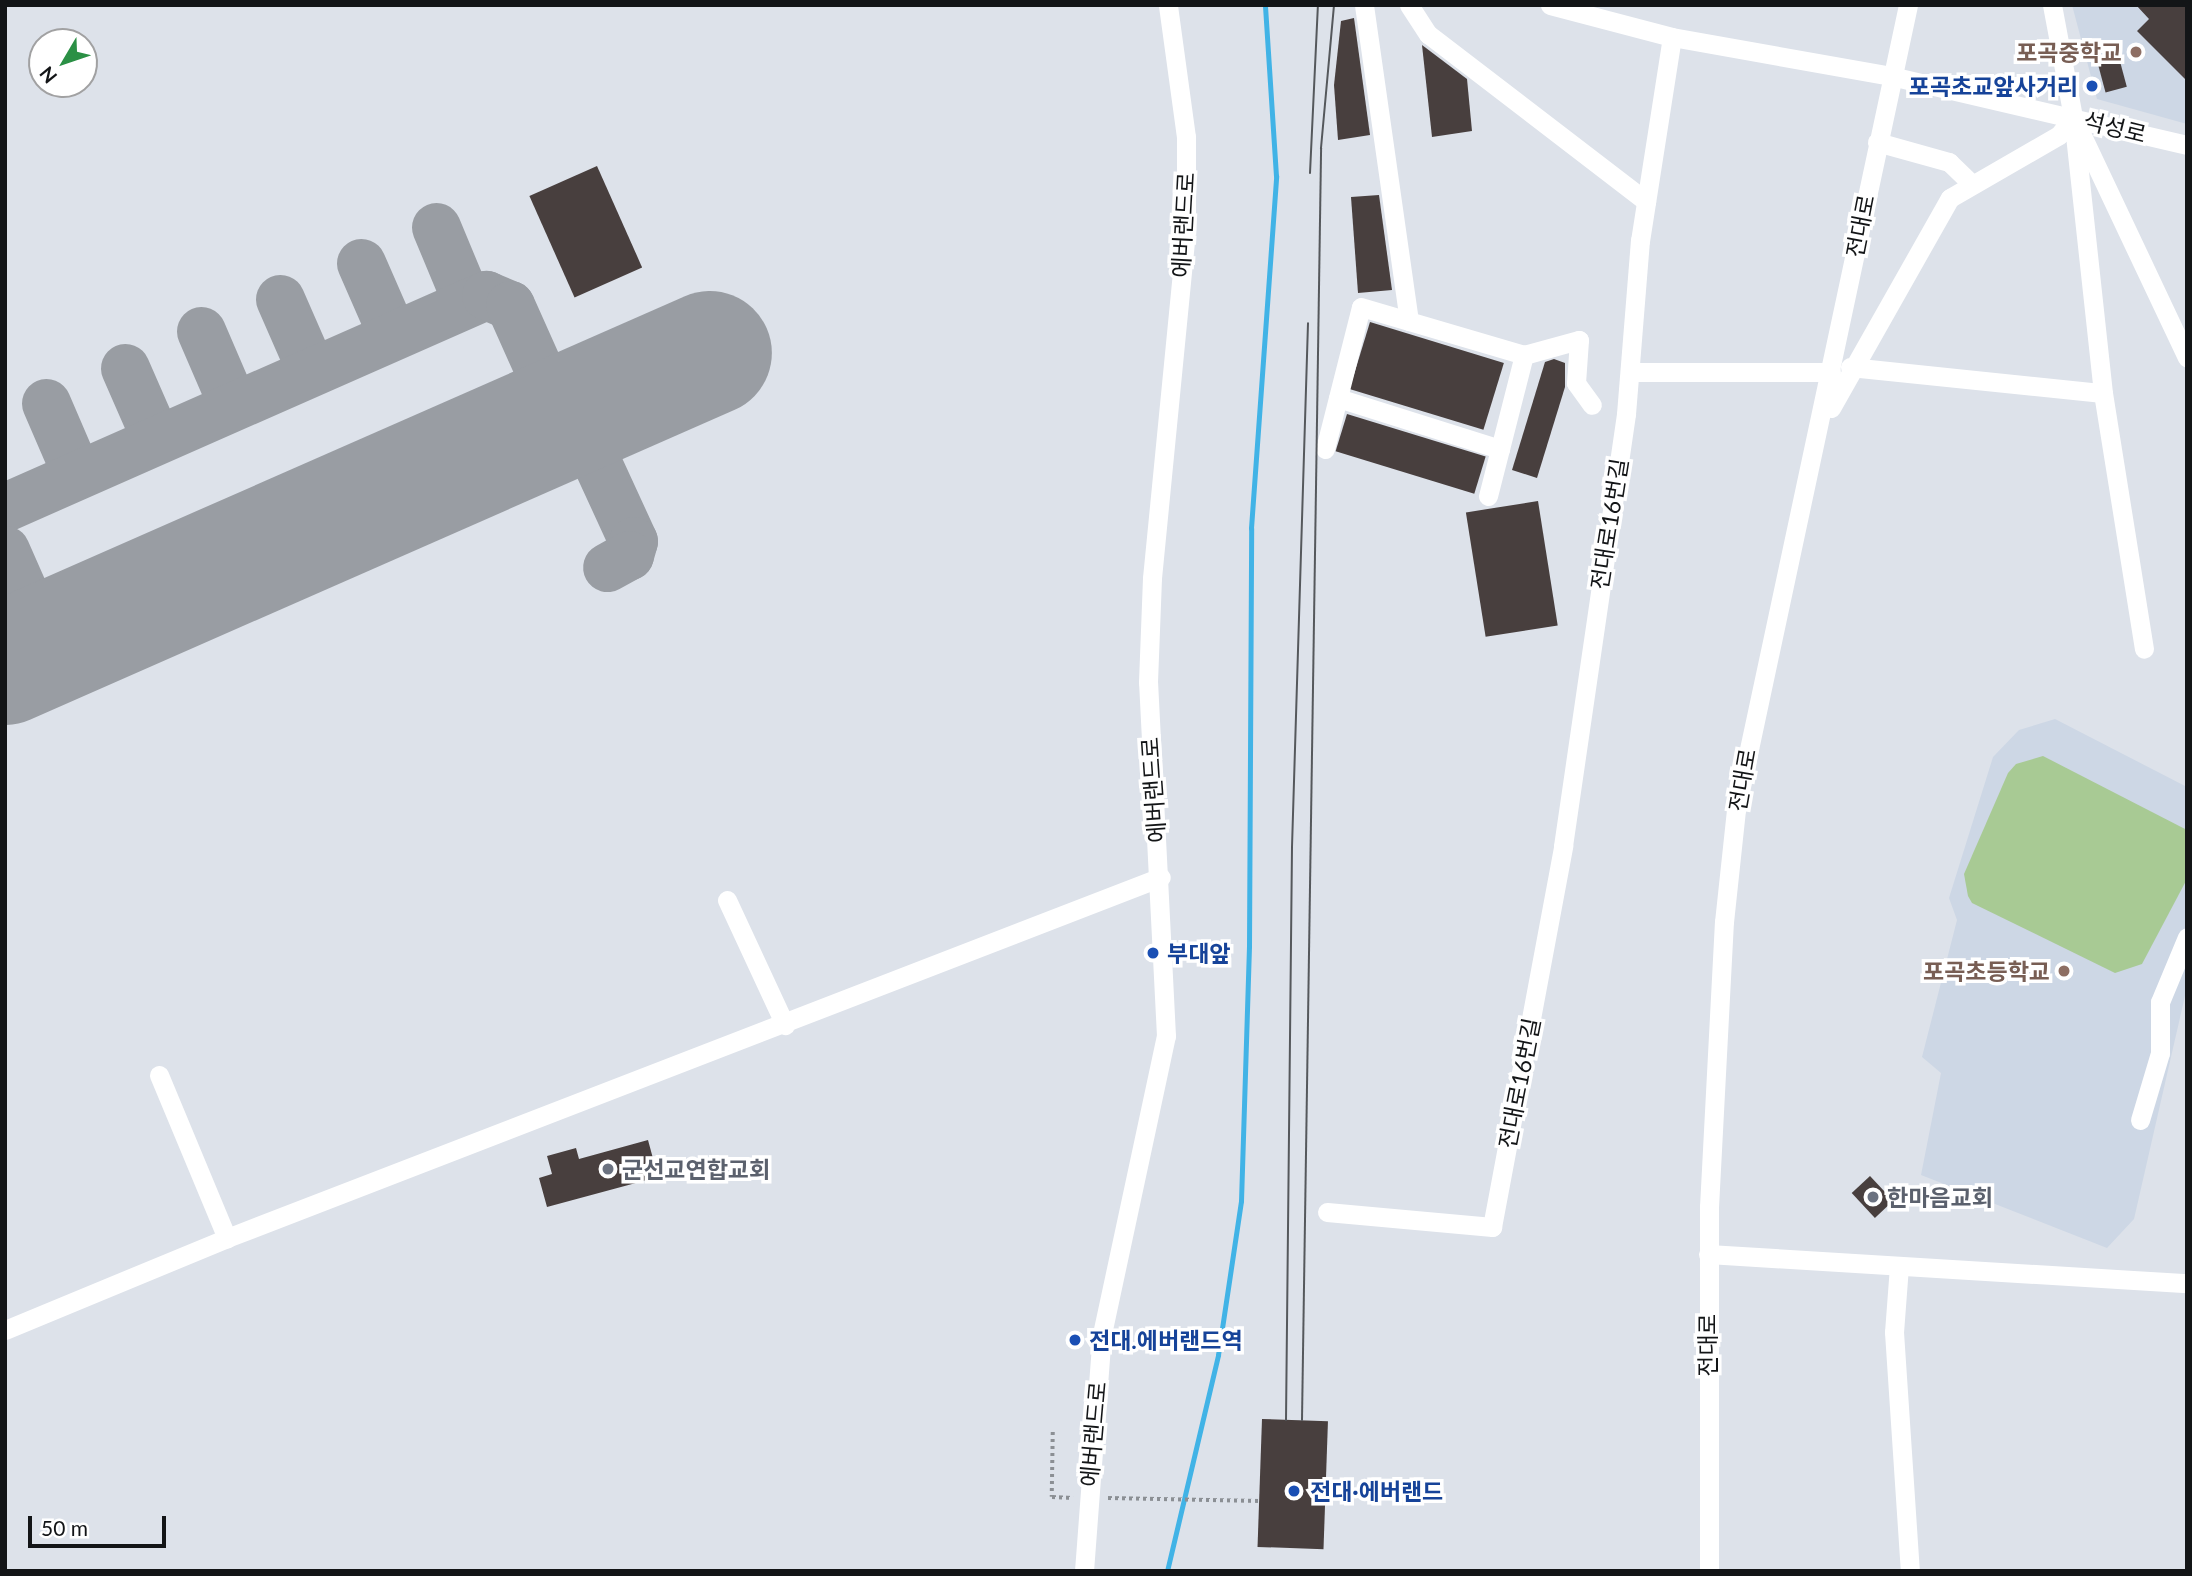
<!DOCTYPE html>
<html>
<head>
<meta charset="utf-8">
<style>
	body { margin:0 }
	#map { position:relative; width:2192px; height:1576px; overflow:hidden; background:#dde2ea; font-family:Lato,"Noto Sans KR",sans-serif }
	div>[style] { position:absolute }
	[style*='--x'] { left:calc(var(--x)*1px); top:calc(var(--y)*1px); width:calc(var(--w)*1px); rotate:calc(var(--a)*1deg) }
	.built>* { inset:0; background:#cdd7e5 }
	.green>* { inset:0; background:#a8ca94 }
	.stream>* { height:5px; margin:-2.5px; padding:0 2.5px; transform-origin:2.5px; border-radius:2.5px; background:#41b3e6 }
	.taxiway>* { height:49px; margin:-24.5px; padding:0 24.5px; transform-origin:24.5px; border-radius:24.5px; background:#999da3 }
	.runway>* { height:124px; margin:-62px; padding:0 62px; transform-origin:62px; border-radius:62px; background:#999da3 }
	.building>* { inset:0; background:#483f3e; transform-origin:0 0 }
	.path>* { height:3.5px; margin-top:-1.75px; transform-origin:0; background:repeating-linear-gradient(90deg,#8b8f94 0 3.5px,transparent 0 7px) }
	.minor>* { height:19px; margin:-9.5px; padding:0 9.5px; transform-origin:9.5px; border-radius:9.5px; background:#fff }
	.tram>* { height:2px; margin:-1px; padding:0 1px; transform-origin:1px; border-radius:1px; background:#55585c }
	.dots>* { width:19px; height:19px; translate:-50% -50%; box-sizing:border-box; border:4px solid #fff; border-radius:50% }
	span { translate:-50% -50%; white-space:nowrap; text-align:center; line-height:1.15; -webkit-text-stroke:7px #fff; paint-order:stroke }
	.education-label { font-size:23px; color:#785e54; font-weight:700 }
	.right { translate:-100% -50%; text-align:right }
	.transit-label { font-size:23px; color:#164399; font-weight:700 }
	.left { translate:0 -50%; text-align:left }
	.street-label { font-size:23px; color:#131517 }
	.worship-label { font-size:23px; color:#5b616d; font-weight:700 }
	.frame { position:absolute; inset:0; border:7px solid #131517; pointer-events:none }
	.north { position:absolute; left:28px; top:28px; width:70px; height:70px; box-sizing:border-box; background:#fff; border:2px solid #a1a1a2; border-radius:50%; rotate:231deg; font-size:19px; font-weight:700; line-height:28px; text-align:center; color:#131517 }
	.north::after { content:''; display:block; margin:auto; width:24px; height:32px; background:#2b9045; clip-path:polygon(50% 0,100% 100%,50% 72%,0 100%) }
	.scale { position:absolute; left:28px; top:1516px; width:138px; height:32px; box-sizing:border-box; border:4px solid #131517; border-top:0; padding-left:9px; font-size:21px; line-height:24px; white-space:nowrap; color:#131517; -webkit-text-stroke:5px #fff; paint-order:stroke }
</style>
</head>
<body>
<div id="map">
	<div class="built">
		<i style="clip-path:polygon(2072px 5px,2187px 5px,2187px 124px,2097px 99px)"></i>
		<i style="clip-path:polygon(2055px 719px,2187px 787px,2187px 987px,2134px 1219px,2107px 1248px,1921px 1175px,1941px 1073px,1922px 1057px,1957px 920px,1949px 898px,1993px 757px,2019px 730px)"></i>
	</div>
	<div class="green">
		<i style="clip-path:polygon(2043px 756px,2187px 830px,2187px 879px,2142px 964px,2115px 973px,1972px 903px,1968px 896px,1964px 874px,2008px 773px,2016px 764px)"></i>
	</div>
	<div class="stream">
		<i style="--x:1167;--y:1571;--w:222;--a:-76.7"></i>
		<i style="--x:1218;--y:1355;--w:156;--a:-81.5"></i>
		<i style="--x:1241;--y:1201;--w:255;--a:-88.2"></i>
		<i style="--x:1249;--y:946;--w:418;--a:-89.7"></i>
		<i style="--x:1251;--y:528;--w:353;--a:-85.9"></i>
		<i style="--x:1276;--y:176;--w:171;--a:-93.7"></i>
	</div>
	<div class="taxiway">
		<i style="--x:436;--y:227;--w:78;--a:67.4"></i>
		<i style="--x:361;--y:263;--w:77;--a:66.4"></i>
		<i style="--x:280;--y:299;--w:77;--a:66.4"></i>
		<i style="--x:201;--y:331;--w:78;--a:66.7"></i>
		<i style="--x:125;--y:368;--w:77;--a:66.4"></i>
		<i style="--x:46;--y:403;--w:78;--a:66.7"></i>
		<i style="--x:587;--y:441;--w:110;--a:65.3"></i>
		<i style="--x:633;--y:541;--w:15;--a:106"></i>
		<i style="--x:629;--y:555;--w:25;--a:151"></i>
		<i style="--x:5;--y:507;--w:526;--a:-23.79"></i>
		<i style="--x:486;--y:295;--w:26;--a:23"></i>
		<i style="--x:510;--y:305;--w:93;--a:65.9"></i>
		<i style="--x:5;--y:550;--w:72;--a:66.3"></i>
	</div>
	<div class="runway">
		<i style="--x:5;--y:663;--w:770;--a:-23.74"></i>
	</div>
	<div class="building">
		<i style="clip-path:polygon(2136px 5px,2187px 5px,2187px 81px,2137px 31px,2149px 19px)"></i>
		<i style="clip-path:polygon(1354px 18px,1370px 135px,1338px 140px,1334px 85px,1341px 21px)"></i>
		<i style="clip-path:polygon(1422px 45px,1467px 79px,1472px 131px,1432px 137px)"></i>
		<i style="left:2118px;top:54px;width:34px;height:22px;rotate:75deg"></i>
		<i style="left:597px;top:166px;width:111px;height:74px;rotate:66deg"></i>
		<i style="clip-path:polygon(1379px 195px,1392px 290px,1358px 293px,1351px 197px)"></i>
		<i style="left:1370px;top:322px;width:140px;height:70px;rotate:17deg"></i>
		<i style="clip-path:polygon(1554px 359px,1565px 363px,1565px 387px,1537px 478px,1512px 470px,1545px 362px)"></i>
		<i style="left:1347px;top:414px;width:145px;height:39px;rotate:17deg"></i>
		<i style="left:1538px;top:501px;width:126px;height:73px;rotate:81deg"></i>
		<i style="clip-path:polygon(648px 1140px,658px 1177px,547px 1207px,539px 1178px,552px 1174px,547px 1156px,576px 1148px,579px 1159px)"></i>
		<i style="left:1870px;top:1176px;width:34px;height:25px;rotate:47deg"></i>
		<i style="left:1262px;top:1419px;width:66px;height:128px;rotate:2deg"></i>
	</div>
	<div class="path">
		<i style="--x:1053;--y:1432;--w:65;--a:90.9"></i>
		<i style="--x:1052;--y:1497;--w:21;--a:3"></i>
		<i style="--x:1108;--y:1498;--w:152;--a:1.1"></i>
	</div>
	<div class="minor">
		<i style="--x:1364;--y:5;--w:319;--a:81.9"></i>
		<i style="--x:1409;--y:5;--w:35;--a:57"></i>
		<i style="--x:1428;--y:34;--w:275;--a:37.5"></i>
		<i style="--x:1550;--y:5;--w:126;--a:14.7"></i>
		<i style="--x:2078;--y:127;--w:255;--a:64.7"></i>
		<i style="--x:1877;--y:142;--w:75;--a:15.5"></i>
		<i style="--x:1949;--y:162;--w:32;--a:44"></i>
		<i style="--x:1850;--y:367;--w:254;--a:5.9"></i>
		<i style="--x:2103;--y:393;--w:278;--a:-96.2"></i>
		<i style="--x:2073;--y:117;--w:114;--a:-100.6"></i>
		<i style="--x:1630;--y:372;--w:201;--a:0"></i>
		<i style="--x:2103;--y:393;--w:259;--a:80.9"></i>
		<i style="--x:1338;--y:398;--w:170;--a:17.5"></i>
		<i style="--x:1831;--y:408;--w:241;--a:-60.5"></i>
		<i style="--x:1950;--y:198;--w:126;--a:-30"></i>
		<i style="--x:2059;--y:135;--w:23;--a:-52"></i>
		<i style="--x:1325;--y:449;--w:146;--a:-75.8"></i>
		<i style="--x:1361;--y:307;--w:170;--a:16.4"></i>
		<i style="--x:1488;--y:496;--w:146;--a:-75.7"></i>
		<i style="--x:1524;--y:355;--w:57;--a:-15.3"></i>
		<i style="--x:1579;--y:340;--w:43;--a:94"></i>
		<i style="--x:1576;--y:383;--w:27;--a:54"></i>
		<i style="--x:727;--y:900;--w:138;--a:65.1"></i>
		<i style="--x:159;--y:1075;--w:177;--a:67.4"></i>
		<i style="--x:2140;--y:1120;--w:70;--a:-73.4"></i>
		<i style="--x:2160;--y:1053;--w:51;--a:-90"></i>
		<i style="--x:2160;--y:1002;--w:70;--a:-67.4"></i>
		<i style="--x:1327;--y:1212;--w:166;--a:5.2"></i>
		<i style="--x:1492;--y:1227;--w:388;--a:-79.4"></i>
		<i style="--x:1563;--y:846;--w:437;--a:-81.7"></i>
		<i style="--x:1626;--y:414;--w:174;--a:-85.4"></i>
		<i style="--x:1640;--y:241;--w:206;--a:-81.1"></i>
		<i style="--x:1672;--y:37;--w:222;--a:10.1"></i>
		<i style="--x:1891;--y:76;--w:304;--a:13.1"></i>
		<i style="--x:1708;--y:1254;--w:480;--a:3.5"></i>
		<i style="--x:1899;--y:1266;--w:66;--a:94.3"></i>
		<i style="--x:1894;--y:1332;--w:240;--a:86.2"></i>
		<i style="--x:5;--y:1330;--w:240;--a:-22.5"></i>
		<i style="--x:227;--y:1238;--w:1001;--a:-21.13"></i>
		<i style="--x:1084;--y:1571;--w:238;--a:-85.7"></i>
		<i style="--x:1102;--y:1334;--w:305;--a:-77.9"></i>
		<i style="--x:1166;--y:1036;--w:354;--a:-92.9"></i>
		<i style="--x:1148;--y:682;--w:104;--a:-87.8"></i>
		<i style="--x:1152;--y:578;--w:351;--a:-84.4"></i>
		<i style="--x:1186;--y:229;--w:92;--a:-90"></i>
		<i style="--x:1186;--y:137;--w:133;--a:-97.8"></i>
		<i style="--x:1709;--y:1571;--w:364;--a:-90"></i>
		<i style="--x:1709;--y:1207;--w:285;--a:-87"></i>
		<i style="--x:1724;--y:922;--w:113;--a:-83.9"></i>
		<i style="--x:1736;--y:810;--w:823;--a:-77.94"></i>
	</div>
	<div class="tram">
		<i style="--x:1310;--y:173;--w:168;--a:-87.3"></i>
		<i style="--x:1286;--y:1420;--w:573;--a:-89.4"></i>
		<i style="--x:1292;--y:847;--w:524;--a:-88.25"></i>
		<i style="--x:1302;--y:1420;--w:1272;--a:-89.14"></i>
		<i style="--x:1321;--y:148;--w:144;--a:-84.8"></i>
	</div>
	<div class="dots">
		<i style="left:2136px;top:52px;background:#8d6e63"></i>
		<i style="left:2092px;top:86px;background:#1a4fb4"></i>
		<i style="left:1153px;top:953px;background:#1a4fb4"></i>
		<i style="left:2064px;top:971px;background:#8d6e63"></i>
		<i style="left:608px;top:1169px;background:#6b7280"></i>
		<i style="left:1873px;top:1197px;background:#6b7280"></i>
		<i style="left:1075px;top:1340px;background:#1a4fb4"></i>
		<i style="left:1294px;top:1491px;background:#1a4fb4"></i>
	</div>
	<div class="education-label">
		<span class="right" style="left:2122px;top:52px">포곡중학교</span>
		<span class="right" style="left:2050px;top:971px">포곡초등학교</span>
	</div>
	<div class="transit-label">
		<span class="right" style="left:2078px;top:86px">포곡초교앞사거리</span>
		<span class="left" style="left:1167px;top:953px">부대앞</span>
		<span class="left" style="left:1089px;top:1340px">전대.에버랜드역</span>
		<span class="left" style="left:1310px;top:1491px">전대·에버랜드</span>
	</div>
	<div class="street-label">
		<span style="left:2115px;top:127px;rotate:14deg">석성로</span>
		<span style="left:1183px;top:225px;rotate:-87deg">에버랜드로</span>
		<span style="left:1860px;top:226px;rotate:-79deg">전대로</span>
		<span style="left:1609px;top:524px;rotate:-81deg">전대로16번길</span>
		<span style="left:1742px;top:780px;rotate:-80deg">전대로</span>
		<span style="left:1153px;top:790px;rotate:-94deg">에버랜드로</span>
		<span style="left:1519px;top:1083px;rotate:-79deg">전대로16번길</span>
		<span style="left:1707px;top:1345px;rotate:-90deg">전대로</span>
		<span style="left:1093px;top:1434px;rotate:-85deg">에버랜드로</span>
	</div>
	<div class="worship-label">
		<span class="left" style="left:622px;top:1169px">군선교연합교회</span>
		<span class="left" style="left:1887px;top:1197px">한마음교회</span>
	</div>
	<div class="frame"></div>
	<div class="north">N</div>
	<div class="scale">50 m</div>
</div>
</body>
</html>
